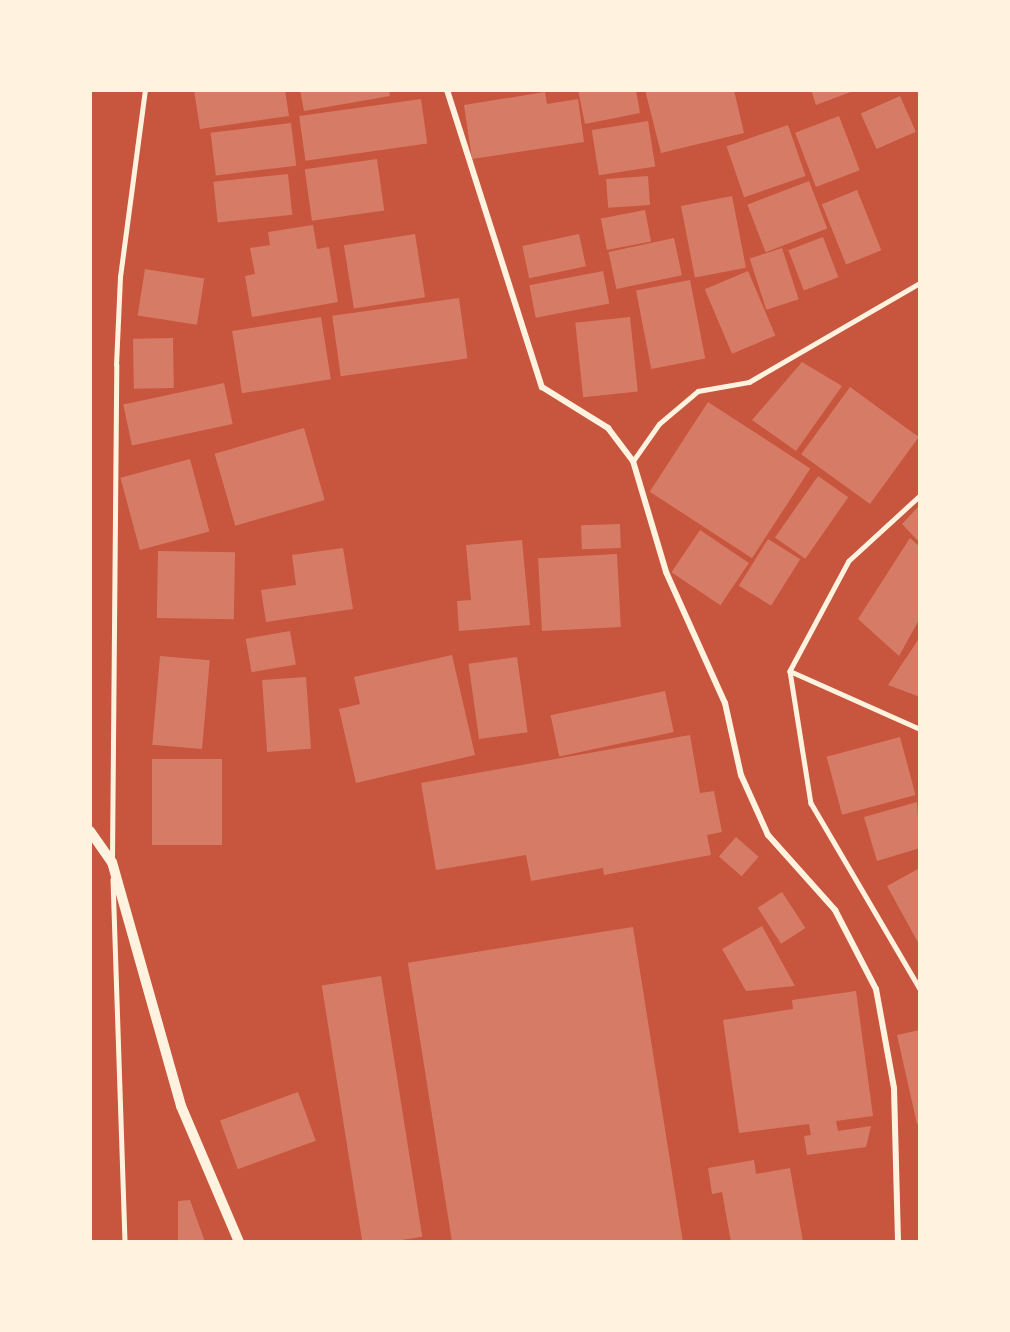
<!DOCTYPE html>
<html>
<head>
<meta charset="utf-8">
<style>
	body { margin:0 }
	#map { position:relative; width:1010px; height:1332px; overflow:hidden; background:#c8553d; font-family:"Nunito Sans",sans-serif }
	div>[style] { position:absolute }
	[style*='--x'] { left:calc(var(--x)*1px); top:calc(var(--y)*1px); width:calc(var(--w)*1px); rotate:calc(var(--a)*1deg) }
	.building>* { inset:0; background:#d67c66; transform-origin:0 0 }
	.service>* { height:4.5px; margin:-2.25px; padding:0 2.25px; transform-origin:2.25px; border-radius:2.25px; background:#fff3e0 }
	.minor>* { height:6px; margin:-3px; padding:0 3px; transform-origin:3px; border-radius:3px; background:#fff3e0 }
	.tertiary>* { height:10px; margin:-5px; padding:0 5px; transform-origin:5px; border-radius:5px; background:#fff3e0 }
	span { translate:-50% -50%; white-space:nowrap; text-align:center; line-height:1.15; -webkit-text-stroke:5px #fff3e0; paint-order:stroke }
	.frame { position:absolute; inset:0; border:92px solid #fff3e0; pointer-events:none }
</style>
</head>
<body>
<div id="map">
	<div class="building">
		<i style="clip-path:polygon(194px 90px,285px 90px,289px 116px,200px 129px)"></i>
		<i style="clip-path:polygon(300px 90px,389px 90px,390px 96px,304px 111px)"></i>
		<i style="clip-path:polygon(578px 90px,636px 90px,640px 113px,585px 124px)"></i>
		<i style="clip-path:polygon(645px 90px,734px 90px,744px 133px,661px 153px)"></i>
		<i style="clip-path:polygon(811px 90px,856px 90px,816px 105px)"></i>
		<i style="clip-path:polygon(545px 92px,547px 104px,578px 99px,584px 142px,472px 159px,464px 105px)"></i>
		<i style="left:900px;top:96px;width:39px;height:43px;rotate:66deg"></i>
		<i style="left:421px;top:99px;width:45px;height:123px;rotate:82deg"></i>
		<i style="left:839px;top:116px;width:58px;height:47px;rotate:69deg"></i>
		<i style="left:648px;top:121px;width:46px;height:57px;rotate:81deg"></i>
		<i style="left:291px;top:123px;width:43px;height:81px;rotate:83deg"></i>
		<i style="left:788px;top:125px;width:54px;height:65px;rotate:71deg"></i>
		<i style="left:377px;top:159px;width:52px;height:73px;rotate:82deg"></i>
		<i style="left:288px;top:174px;width:41px;height:75px;rotate:84deg"></i>
		<i style="left:648px;top:176px;width:29px;height:42px;rotate:86deg"></i>
		<i style="left:809px;top:181px;width:51px;height:66px;rotate:69deg"></i>
		<i style="left:857px;top:190px;width:65px;height:38px;rotate:68deg"></i>
		<i style="left:732px;top:196px;width:73px;height:52px;rotate:79deg"></i>
		<i style="left:645px;top:210px;width:32px;height:45px;rotate:79deg"></i>
		<i style="clip-path:polygon(313px 225px,317px 249px,329px 247px,338px 302px,252px 317px,245px 276px,255px 274px,250px 248px,270px 245px,268px 232px)"></i>
		<i style="left:415px;top:234px;width:64px;height:72px;rotate:81deg"></i>
		<i style="left:579px;top:234px;width:33px;height:58px;rotate:78deg"></i>
		<i style="left:823px;top:237px;width:43px;height:37px;rotate:69deg"></i>
		<i style="left:674px;top:238px;width:38px;height:67px;rotate:78deg"></i>
		<i style="left:782px;top:248px;width:54px;height:34px;rotate:72deg"></i>
		<i style="left:145px;top:269px;width:60px;height:47px;rotate:9deg"></i>
		<i style="left:603px;top:271px;width:33px;height:75px;rotate:79deg"></i>
		<i style="left:748px;top:271px;width:70px;height:47px;rotate:67deg"></i>
		<i style="left:690px;top:280px;width:80px;height:55px;rotate:79deg"></i>
		<i style="left:459px;top:298px;width:61px;height:128px;rotate:82deg"></i>
		<i style="left:321px;top:317px;width:63px;height:90px;rotate:81deg"></i>
		<i style="left:630px;top:317px;width:75px;height:55px;rotate:84deg"></i>
		<i style="left:173px;top:338px;width:50px;height:40px;rotate:89deg"></i>
		<i style="clip-path:polygon(802px 362px,842px 386px,796px 451px,752px 420px)"></i>
		<i style="left:224px;top:383px;width:42px;height:103px;rotate:78deg"></i>
		<i style="left:850px;top:387px;width:85px;height:83px;rotate:36deg"></i>
		<i style="left:708px;top:402px;width:122px;height:107px;rotate:33deg"></i>
		<i style="left:304px;top:428px;width:75px;height:93px;rotate:74deg"></i>
		<i style="left:190px;top:459px;width:75px;height:72px;rotate:75deg"></i>
		<i style="left:818px;top:476px;width:37px;height:75px;rotate:35deg"></i>
		<i style="clip-path:polygon(920px 505px,920px 543px,902px 524px)"></i>
		<i style="left:620px;top:524px;width:24px;height:39px;rotate:88deg"></i>
		<i style="left:700px;top:530px;width:59px;height:51px;rotate:34deg"></i>
		<i style="clip-path:polygon(910px 538px,920px 547px,920px 618px,899px 656px,858px 619px)"></i>
		<i style="left:768px;top:539px;width:38px;height:55px;rotate:32deg"></i>
		<i style="clip-path:polygon(522px 540px,530px 625px,459px 631px,457px 601px,471px 600px,466px 545px)"></i>
		<i style="clip-path:polygon(343px 548px,353px 609px,266px 622px,261px 590px,296px 585px,292px 555px)"></i>
		<i style="left:158px;top:551px;width:77px;height:67px;rotate:1deg"></i>
		<i style="left:617px;top:554px;width:73px;height:79px;rotate:87deg"></i>
		<i style="left:290px;top:631px;width:34px;height:45px;rotate:80deg"></i>
		<i style="clip-path:polygon(918px 640px,920px 641px,920px 697px,888px 685px)"></i>
		<i style="clip-path:polygon(452px 655px,475px 755px,356px 783px,339px 709px,360px 704px,354px 677px)"></i>
		<i style="left:160px;top:656px;width:50px;height:89px;rotate:5deg"></i>
		<i style="left:517px;top:657px;width:76px;height:49px;rotate:82deg"></i>
		<i style="left:306px;top:677px;width:72px;height:44px;rotate:86deg"></i>
		<i style="left:665px;top:691px;width:42px;height:117px;rotate:78deg"></i>
		<i style="clip-path:polygon(690px 735px,700px 793px,714px 791px,722px 832px,707px 835px,711px 855px,604px 875px,603px 868px,531px 881px,526px 855px,436px 870px,421px 783px)"></i>
		<i style="left:900px;top:737px;width:60px;height:76px;rotate:75deg"></i>
		<i style="left:152px;top:759px;width:70px;height:86px"></i>
		<i style="clip-path:polygon(917px 802px,920px 848px,877px 861px,864px 817px)"></i>
		<i style="left:736px;top:837px;width:30px;height:26px;rotate:41deg"></i>
		<i style="clip-path:polygon(918px 869px,920px 872px,920px 946px,887px 886px)"></i>
		<i style="left:782px;top:892px;width:43px;height:29px;rotate:57deg"></i>
		<i style="clip-path:polygon(762px 926px,795px 986px,746px 991px,722px 949px)"></i>
		<i style="left:633px;top:927px;width:319px;height:228px;rotate:81deg"></i>
		<i style="left:381px;top:976px;width:264px;height:60px;rotate:81deg"></i>
		<i style="clip-path:polygon(856px 991px,873px 1116px,836px 1121px,838px 1131px,871px 1126px,866px 1147px,807px 1155px,804px 1136px,811px 1135px,809px 1124px,739px 1133px,723px 1020px,793px 1009px,792px 1000px)"></i>
		<i style="clip-path:polygon(920px 1030px,920px 1123px,917px 1124px,897px 1035px)"></i>
		<i style="left:298px;top:1092px;width:52px;height:83px;rotate:70deg"></i>
		<i style="clip-path:polygon(754px 1160px,756px 1174px,790px 1168px,803px 1242px,731px 1242px,722px 1192px,712px 1194px,708px 1168px)"></i>
		<i style="clip-path:polygon(190px 1200px,205px 1242px,178px 1242px,178px 1201px)"></i>
	</div>
	<div class="service">
		<i style="--x:633;--y:461;--w:45;--a:-54.9"></i>
		<i style="--x:659;--y:424;--w:51;--a:-40.2"></i>
		<i style="--x:698;--y:391;--w:52;--a:-10"></i>
		<i style="--x:749;--y:382;--w:198;--a:-30.1"></i>
		<i style="--x:920;--y:496;--w:96;--a:137.5"></i>
		<i style="--x:849;--y:561;--w:125;--a:118.2"></i>
		<i style="--x:790;--y:671;--w:134;--a:81"></i>
		<i style="--x:811;--y:803;--w:216;--a:59.6"></i>
		<i style="--x:790;--y:671;--w:142;--a:24"></i>
		<i style="--x:112;--y:859;--w:494;--a:-89.5"></i>
		<i style="--x:116;--y:365;--w:88;--a:-87.4"></i>
		<i style="--x:120;--y:277;--w:189;--a:-82.4"></i>
		<i style="--x:113;--y:879;--w:363;--a:88.1"></i>
	</div>
	<div class="minor">
		<i style="--x:447;--y:90;--w:312;--a:72.3"></i>
		<i style="--x:542;--y:387;--w:78;--a:31.8"></i>
		<i style="--x:608;--y:428;--w:41;--a:52.9"></i>
		<i style="--x:633;--y:461;--w:116;--a:73.4"></i>
		<i style="--x:666;--y:572;--w:144;--a:65.8"></i>
		<i style="--x:725;--y:703;--w:74;--a:77.5"></i>
		<i style="--x:741;--y:775;--w:66;--a:65.8"></i>
		<i style="--x:768;--y:835;--w:101;--a:48.2"></i>
		<i style="--x:835;--y:910;--w:89;--a:62.6"></i>
		<i style="--x:876;--y:989;--w:101;--a:79.7"></i>
		<i style="--x:894;--y:1088;--w:154;--a:88.5"></i>
	</div>
	<div class="tertiary">
		<i style="--x:90;--y:831;--w:38;--a:55"></i>
		<i style="--x:112;--y:862;--w:254;--a:74.2"></i>
		<i style="--x:181;--y:1106;--w:148;--a:66.9"></i>
	</div>
	<div class="frame"></div>
</div>
</body>
</html>
